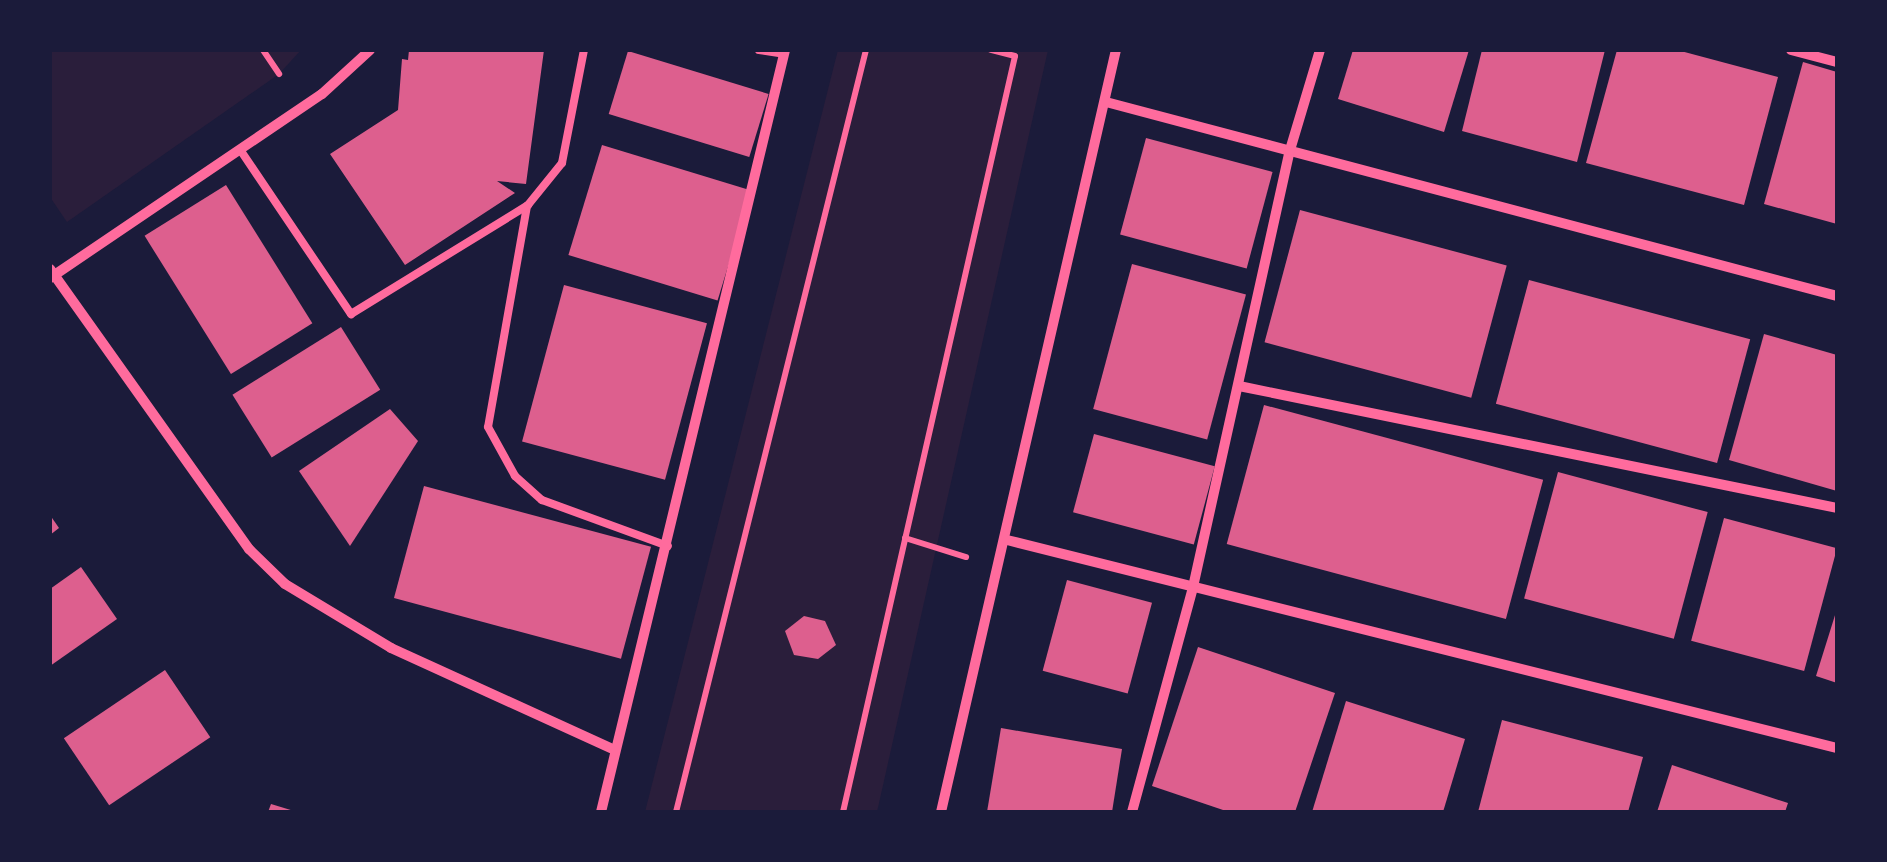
<!DOCTYPE html>
<html>
<head>
<meta charset="utf-8">
<style>
	body { margin:0 }
	#map { position:relative; width:1887px; height:862px; overflow:hidden; background:#1b1b3a; font-family:"PT Serif",serif }
	div>[style] { position:absolute }
	[style*='--x'] { left:calc(var(--x)*1px); top:calc(var(--y)*1px); width:calc(var(--w)*1px); rotate:calc(var(--a)*1deg) }
	.green>* { inset:0; background:#2a1e3b }
	.building>* { inset:0; background:#dd5f8e; transform-origin:0 0 }
	.path>* { height:6px; margin:-3px; padding:0 3px; transform-origin:3px; border-radius:3px; background:#ff6b9d }
	.service>* { height:8px; margin:-4px; padding:0 4px; transform-origin:4px; border-radius:4px; background:#ff6b9d }
	.minor>* { height:10px; margin:-5px; padding:0 5px; transform-origin:5px; border-radius:5px; background:#ff6b9d }
	span { translate:-50% -50%; white-space:nowrap; text-align:center; line-height:1.15; -webkit-text-stroke:10px #1b1b3a; paint-order:stroke }
	.frame { position:absolute; inset:0; border:52px solid #1b1b3a; pointer-events:none }
</style>
</head>
<body>
<div id="map">
	<div class="green">
		<i style="clip-path:polygon(50px 50px,301px 50px,279px 74px,67px 222px,50px 197px)"></i>
		<i style="clip-path:polygon(838px 50px,1048px 50px,877px 812px,645px 812px)"></i>
	</div>
	<div class="building">
		<i style="clip-path:polygon(409px 50px,544px 50px,526px 184px,497px 181px,515px 193px,405px 265px,330px 154px,398px 110px,402px 59px,408px 60px)"></i>
		<i style="clip-path:polygon(1353px 50px,1469px 50px,1444px 132px,1338px 99px)"></i>
		<i style="clip-path:polygon(1482px 50px,1605px 50px,1577px 162px,1462px 131px)"></i>
		<i style="clip-path:polygon(1617px 50px,1677px 50px,1778px 77px,1744px 205px,1586px 163px)"></i>
		<i style="left:628px;top:51px;width:147px;height:66px;rotate:17deg"></i>
		<i style="clip-path:polygon(1803px 62px,1837px 72px,1837px 224px,1764px 204px)"></i>
		<i style="left:1146px;top:138px;width:131px;height:100px;rotate:15deg"></i>
		<i style="left:602px;top:145px;width:156px;height:115px;rotate:17deg"></i>
		<i style="left:226px;top:185px;width:163px;height:96px;rotate:58deg"></i>
		<i style="left:1300px;top:210px;width:214px;height:137px;rotate:15deg"></i>
		<i style="left:1132px;top:264px;width:118px;height:150px;rotate:15deg"></i>
		<i style="left:1529px;top:280px;width:229px;height:128px;rotate:15deg"></i>
		<i style="left:564px;top:285px;width:148px;height:162px;rotate:15deg"></i>
		<i style="left:341px;top:327px;width:74px;height:128px;rotate:58deg"></i>
		<i style="clip-path:polygon(1764px 334px,1837px 355px,1837px 491px,1729px 460px)"></i>
		<i style="left:1264px;top:405px;width:289px;height:144px;rotate:15deg"></i>
		<i style="clip-path:polygon(390px 409px,418px 441px,350px 546px,299px 471px)"></i>
		<i style="left:1094px;top:434px;width:125px;height:81px;rotate:15deg"></i>
		<i style="left:1558px;top:472px;width:155px;height:131px;rotate:15deg"></i>
		<i style="left:424px;top:486px;width:235px;height:116px;rotate:15deg"></i>
		<i style="clip-path:polygon(50px 515px,59px 528px,50px 535px)"></i>
		<i style="left:1724px;top:518px;width:117px;height:127px;rotate:15deg"></i>
		<i style="clip-path:polygon(81px 567px,117px 619px,50px 666px,50px 589px)"></i>
		<i style="left:1067px;top:580px;width:88px;height:94px;rotate:15deg"></i>
		<i style="clip-path:polygon(1836px 612px,1837px 612px,1837px 683px,1816px 676px)"></i>
		<i style="clip-path:polygon(804px 616px,825px 621px,836px 645px,818px 659px,794px 655px,785px 631px)"></i>
		<i style="clip-path:polygon(1198px 647px,1335px 693px,1295px 812px,1229px 812px,1152px 786px)"></i>
		<i style="left:165px;top:670px;width:81px;height:122px;rotate:56deg"></i>
		<i style="clip-path:polygon(1346px 701px,1465px 739px,1443px 812px,1312px 812px)"></i>
		<i style="clip-path:polygon(1502px 720px,1643px 757px,1628px 812px,1478px 812px)"></i>
		<i style="clip-path:polygon(1001px 728px,1122px 749px,1112px 812px,987px 812px)"></i>
		<i style="clip-path:polygon(1672px 765px,1788px 803px,1785px 812px,1657px 812px)"></i>
		<i style="clip-path:polygon(271px 804px,294px 811px,294px 812px,268px 812px)"></i>
	</div>
	<div class="path">
		<i style="--x:263;--y:50;--w:29;--a:56"></i>
		<i style="--x:905;--y:538;--w:64;--a:17.3"></i>
		<i style="--x:676;--y:812;--w:785;--a:-76"></i>
		<i style="--x:843;--y:812;--w:775;--a:-77.18"></i>
		<i style="--x:1015;--y:56;--w:25;--a:-166"></i>
	</div>
	<div class="service">
		<i style="--x:759;--y:50;--w:25;--a:9"></i>
		<i style="--x:241;--y:151;--w:197;--a:56"></i>
		<i style="--x:351;--y:314;--w:208;--a:-31.6"></i>
		<i style="--x:528;--y:205;--w:54;--a:-51"></i>
		<i style="--x:562;--y:163;--w:115;--a:-79"></i>
		<i style="--x:527;--y:206;--w:224;--a:100"></i>
		<i style="--x:488;--y:427;--w:56;--a:61.1"></i>
		<i style="--x:515;--y:476;--w:36;--a:42"></i>
		<i style="--x:542;--y:500;--w:134;--a:20.1"></i>
	</div>
	<div class="minor">
		<i style="--x:1791;--y:50;--w:48;--a:14.6"></i>
		<i style="--x:1106;--y:102;--w:756;--a:14.86"></i>
		<i style="--x:50;--y:269;--w:344;--a:54.6"></i>
		<i style="--x:249;--y:549;--w:50;--a:44.2"></i>
		<i style="--x:285;--y:584;--w:124;--a:31.1"></i>
		<i style="--x:391;--y:648;--w:246;--a:24.5"></i>
		<i style="--x:50;--y:278;--w:328;--a:-34.1"></i>
		<i style="--x:322;--y:94;--w:65;--a:-42.5"></i>
		<i style="--x:1239;--y:386;--w:610;--a:11.53"></i>
		<i style="--x:1007;--y:540;--w:856;--a:14.07"></i>
		<i style="--x:601;--y:812;--w:784;--a:-76.42"></i>
		<i style="--x:941;--y:812;--w:782;--a:-77.07"></i>
		<i style="--x:1132;--y:812;--w:233;--a:-74.8"></i>
		<i style="--x:1193;--y:587;--w:448;--a:-77.5"></i>
		<i style="--x:1290;--y:150;--w:104;--a:-73.3"></i>
	</div>
	<div class="frame"></div>
</div>
</body>
</html>
